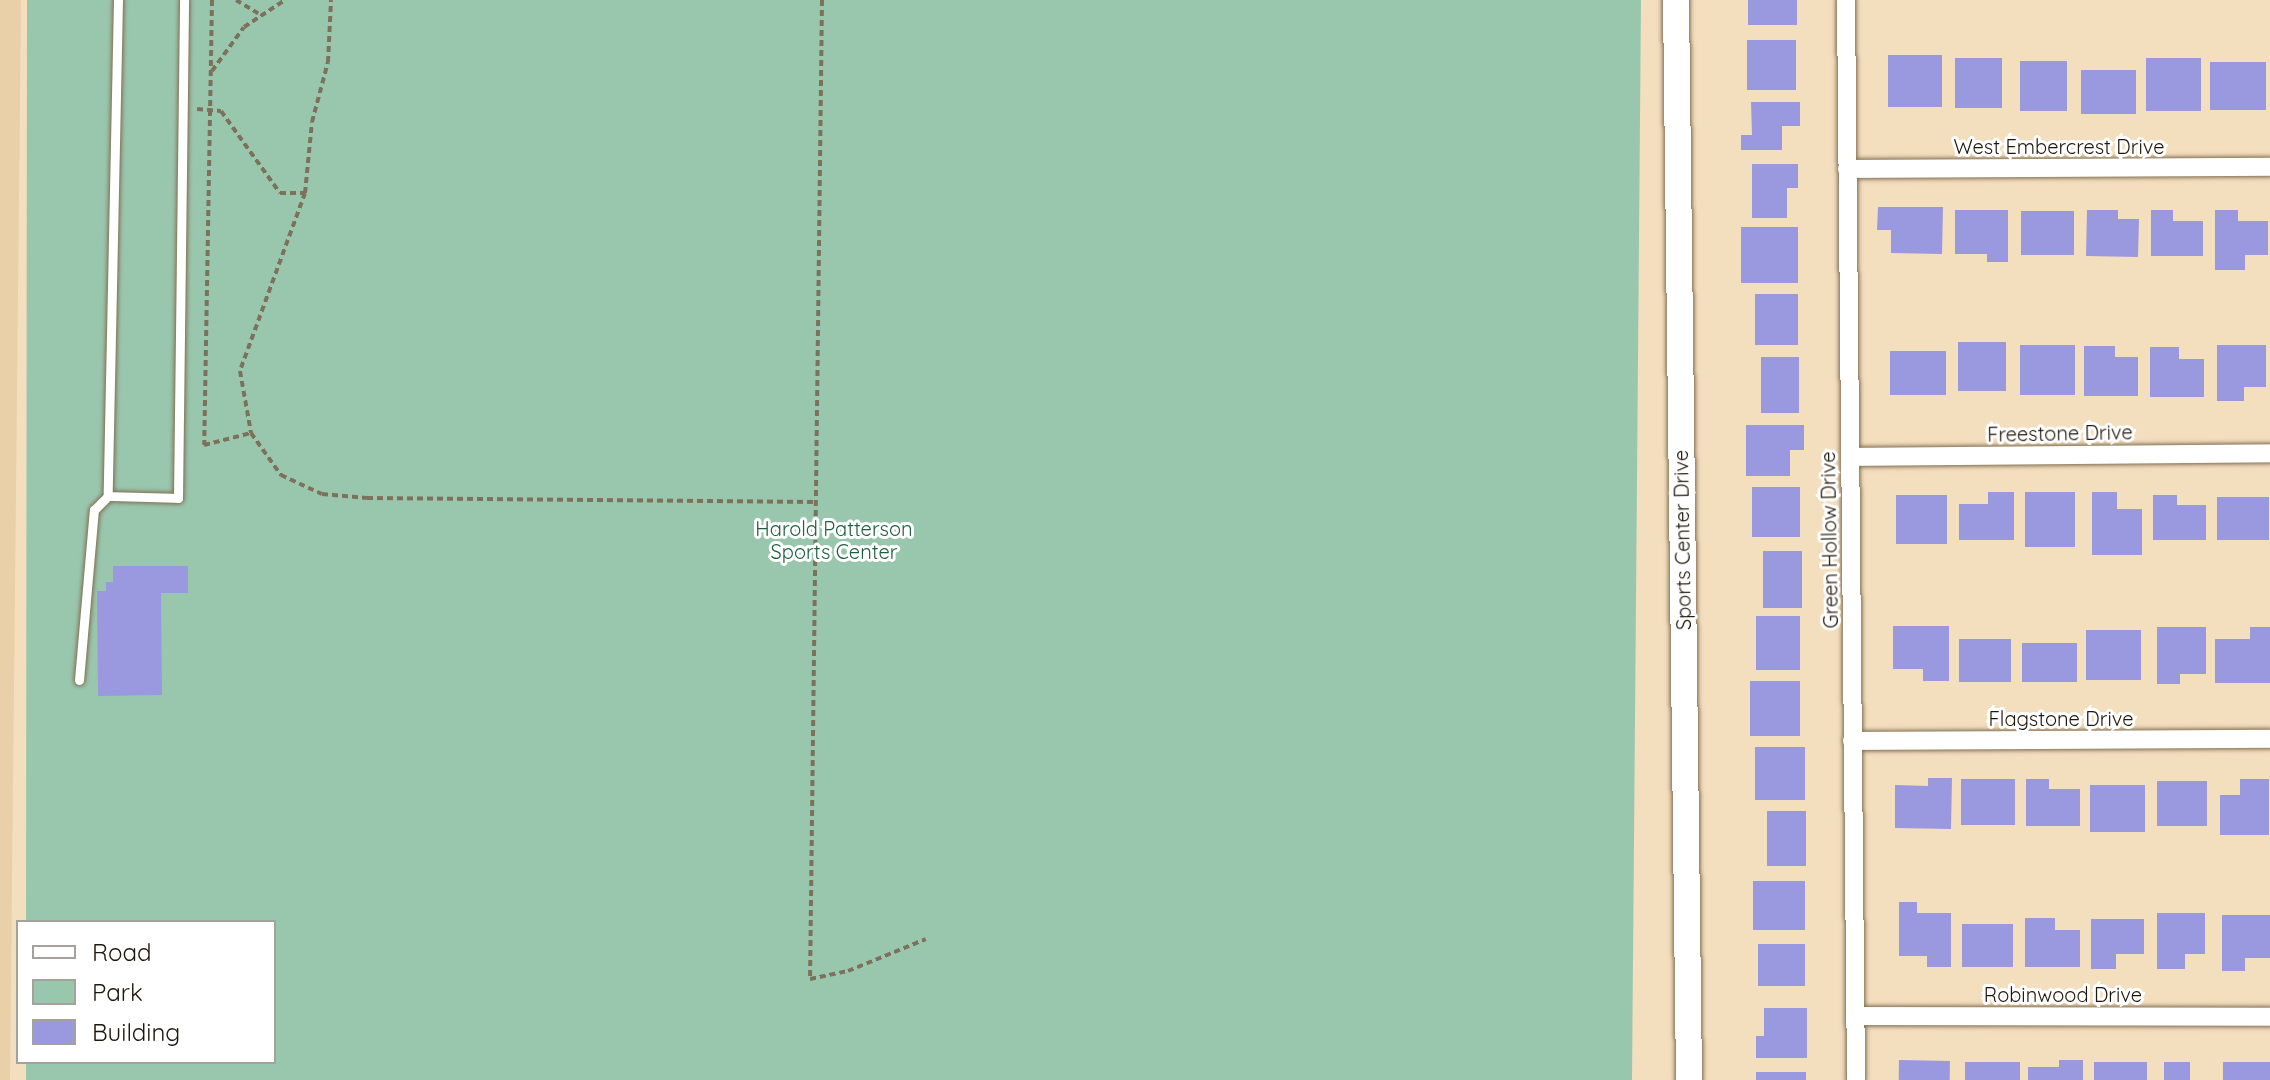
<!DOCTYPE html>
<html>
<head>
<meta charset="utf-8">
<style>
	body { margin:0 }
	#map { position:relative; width:2270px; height:1080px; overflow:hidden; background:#f3debe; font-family:Quicksand,sans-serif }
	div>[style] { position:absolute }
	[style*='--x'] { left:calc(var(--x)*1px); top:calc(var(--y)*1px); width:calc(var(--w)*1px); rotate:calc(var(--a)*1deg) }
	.built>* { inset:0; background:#ead0a9 }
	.green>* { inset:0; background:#99c7ae }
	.building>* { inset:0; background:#9a99df; transform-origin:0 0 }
	.path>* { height:4px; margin-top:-2px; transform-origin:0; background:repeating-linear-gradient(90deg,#7e715c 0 6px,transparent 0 10px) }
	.roads { filter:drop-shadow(0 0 2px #826f52) drop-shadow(0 0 2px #826f52) }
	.lane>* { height:9px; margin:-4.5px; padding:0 4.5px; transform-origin:4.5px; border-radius:4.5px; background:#fff }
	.street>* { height:18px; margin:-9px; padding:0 9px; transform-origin:9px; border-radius:9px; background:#fff }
	.secondary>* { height:26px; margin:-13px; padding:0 13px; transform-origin:13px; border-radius:13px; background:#fff }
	span { translate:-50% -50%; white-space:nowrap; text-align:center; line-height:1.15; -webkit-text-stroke:6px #fff; paint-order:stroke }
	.street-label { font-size:20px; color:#1e170b }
	.park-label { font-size:20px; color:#205e42 }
	.legend { position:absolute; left:16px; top:920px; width:260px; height:144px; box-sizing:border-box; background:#fff; border:2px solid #a5a29d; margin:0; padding:10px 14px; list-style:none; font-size:24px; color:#1e170b }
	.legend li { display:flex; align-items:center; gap:16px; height:40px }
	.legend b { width:40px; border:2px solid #a5a29d }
</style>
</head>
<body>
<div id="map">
	<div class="built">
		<i style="clip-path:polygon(0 0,21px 0,10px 1080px,0 1080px)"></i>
	</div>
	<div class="green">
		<i style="clip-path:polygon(27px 0,1641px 0,1632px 1080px,26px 1080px,26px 1062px,274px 1062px,274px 922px,26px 922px)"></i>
	</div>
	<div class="building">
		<i style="left:1748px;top:0;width:49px;height:25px"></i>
		<i style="left:1747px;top:40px;width:49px;height:50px"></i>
		<i style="left:1888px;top:55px;width:54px;height:52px"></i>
		<i style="left:1955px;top:58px;width:47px;height:50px"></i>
		<i style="left:2146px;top:58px;width:55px;height:53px"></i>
		<i style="left:2020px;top:61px;width:47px;height:50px"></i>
		<i style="left:2210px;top:62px;width:56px;height:48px"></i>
		<i style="left:2081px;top:70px;width:55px;height:44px"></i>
		<i style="clip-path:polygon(1751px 102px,1800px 102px,1800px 126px,1782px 126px,1782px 150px,1741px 150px,1741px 135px,1752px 135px)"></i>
		<i style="clip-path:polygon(1752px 164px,1798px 164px,1798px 188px,1787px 188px,1787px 218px,1752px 218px)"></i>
		<i style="clip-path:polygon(1878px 207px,1943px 207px,1942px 254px,1891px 253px,1891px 230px,1877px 230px)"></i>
		<i style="clip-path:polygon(1955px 210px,2008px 210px,2008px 262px,1987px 262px,1987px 254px,1955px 254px)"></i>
		<i style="clip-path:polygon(2087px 210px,2118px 210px,2118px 219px,2139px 219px,2138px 257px,2086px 256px)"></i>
		<i style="clip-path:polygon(2151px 210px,2173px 210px,2173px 221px,2203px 221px,2203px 256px,2151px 256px)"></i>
		<i style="clip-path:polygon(2215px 210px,2238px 210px,2238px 221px,2268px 221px,2268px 255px,2245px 255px,2245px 270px,2215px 270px)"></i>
		<i style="left:2021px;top:211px;width:53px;height:44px"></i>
		<i style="left:1741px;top:227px;width:57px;height:56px"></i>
		<i style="left:1755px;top:294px;width:43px;height:51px"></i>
		<i style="left:1958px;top:342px;width:48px;height:49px"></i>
		<i style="left:2020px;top:345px;width:55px;height:50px"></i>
		<i style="clip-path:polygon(2217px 345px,2266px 345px,2266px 387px,2244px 387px,2244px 401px,2217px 401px)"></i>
		<i style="clip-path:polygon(2084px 346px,2115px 346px,2115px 357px,2138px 357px,2138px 396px,2084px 396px)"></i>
		<i style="clip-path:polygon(2150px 347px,2179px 347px,2179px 359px,2204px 359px,2204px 397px,2150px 397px)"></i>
		<i style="left:1890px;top:351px;width:56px;height:44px"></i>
		<i style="left:1761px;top:357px;width:38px;height:56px"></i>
		<i style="clip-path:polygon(1746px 425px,1804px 425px,1804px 450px,1790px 450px,1790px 476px,1746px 476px)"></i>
		<i style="left:1752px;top:487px;width:48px;height:50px"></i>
		<i style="clip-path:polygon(1988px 492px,2014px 492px,2014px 540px,1959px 540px,1959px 504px,1988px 504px)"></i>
		<i style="left:2025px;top:492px;width:50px;height:55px"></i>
		<i style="clip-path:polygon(2092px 492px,2117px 492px,2117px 509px,2142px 509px,2142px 555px,2092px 555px)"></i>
		<i style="left:1896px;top:495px;width:51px;height:49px"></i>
		<i style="clip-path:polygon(2153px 495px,2177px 495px,2177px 505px,2206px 505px,2206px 540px,2153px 540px)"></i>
		<i style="left:2217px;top:497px;width:52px;height:43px"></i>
		<i style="left:1763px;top:551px;width:39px;height:57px"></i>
		<i style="clip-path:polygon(113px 566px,188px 566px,188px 593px,161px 593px,162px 695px,98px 696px,97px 591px,106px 591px,106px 582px,113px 582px)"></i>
		<i style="left:1756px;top:616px;width:44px;height:54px"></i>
		<i style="clip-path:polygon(1893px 626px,1949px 626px,1949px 681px,1923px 681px,1923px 669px,1893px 669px)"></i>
		<i style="clip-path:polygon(2157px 627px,2206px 627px,2206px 674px,2180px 674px,2180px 684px,2157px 684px)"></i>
		<i style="clip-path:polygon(2250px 627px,2270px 627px,2270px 683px,2215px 683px,2215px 639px,2250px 639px)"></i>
		<i style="left:2086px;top:630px;width:55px;height:50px"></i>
		<i style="left:1959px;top:639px;width:52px;height:43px"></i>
		<i style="left:2022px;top:643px;width:55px;height:39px"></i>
		<i style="left:1750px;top:681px;width:50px;height:55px"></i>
		<i style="left:1755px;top:747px;width:50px;height:53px"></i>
		<i style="clip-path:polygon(1928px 778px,1952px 778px,1951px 829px,1895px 828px,1895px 785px,1928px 786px)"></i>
		<i style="left:1961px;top:779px;width:54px;height:46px"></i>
		<i style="clip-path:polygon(2026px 779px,2049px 779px,2049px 789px,2080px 789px,2080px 826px,2026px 826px)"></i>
		<i style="clip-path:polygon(2240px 779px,2269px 779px,2269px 835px,2220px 835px,2220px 795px,2240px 795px)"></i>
		<i style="left:2157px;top:781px;width:50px;height:45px"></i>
		<i style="left:2090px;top:785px;width:55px;height:47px"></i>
		<i style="left:1767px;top:811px;width:39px;height:55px"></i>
		<i style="left:1753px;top:881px;width:52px;height:49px"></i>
		<i style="clip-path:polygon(1899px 902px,1917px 902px,1917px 913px,1951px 913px,1951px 967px,1927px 967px,1927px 956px,1899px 956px)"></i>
		<i style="clip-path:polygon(2157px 913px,2205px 913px,2205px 954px,2185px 954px,2185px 969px,2157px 969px)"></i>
		<i style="clip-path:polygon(2222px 915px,2270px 915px,2270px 958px,2245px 958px,2245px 971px,2222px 971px)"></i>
		<i style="clip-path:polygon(2025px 918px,2055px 918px,2055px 930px,2080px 930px,2080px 967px,2025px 967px)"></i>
		<i style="clip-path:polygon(2091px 919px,2144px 919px,2144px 954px,2116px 954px,2116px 969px,2091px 969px)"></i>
		<i style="left:1962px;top:924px;width:51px;height:43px"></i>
		<i style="left:1758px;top:944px;width:47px;height:42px"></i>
		<i style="clip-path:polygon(1764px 1008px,1807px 1008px,1807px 1058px,1756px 1058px,1756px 1036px,1764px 1036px)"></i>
		<i style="left:1899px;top:1060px;width:51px;height:20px;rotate:1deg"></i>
		<i style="clip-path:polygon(2059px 1060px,2083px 1060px,2083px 1080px,2028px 1080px,2028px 1067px,2059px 1067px)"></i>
		<i style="left:1965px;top:1062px;width:55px;height:18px"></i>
		<i style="left:2094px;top:1062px;width:53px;height:18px"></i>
		<i style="left:2164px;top:1062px;width:26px;height:18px"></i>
		<i style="left:2223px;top:1062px;width:47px;height:18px"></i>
		<i style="left:1756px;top:1072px;width:50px;height:8px"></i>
	</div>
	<div class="path">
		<i style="--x:212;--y:0;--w:445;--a:91"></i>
		<i style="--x:204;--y:445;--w:49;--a:-14.3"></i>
		<i style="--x:236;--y:0;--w:26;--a:31"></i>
		<i style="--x:822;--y:0;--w:979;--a:90.7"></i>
		<i style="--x:810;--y:979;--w:39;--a:-12"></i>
		<i style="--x:848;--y:971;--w:84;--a:-22.3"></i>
		<i style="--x:212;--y:71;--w:54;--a:-54"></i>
		<i style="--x:244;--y:27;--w:49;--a:-33.4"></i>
		<i style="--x:197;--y:109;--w:24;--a:5"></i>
		<i style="--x:221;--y:111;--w:101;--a:54.3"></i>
		<i style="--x:280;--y:193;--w:25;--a:0"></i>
		<i style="--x:305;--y:193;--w:189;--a:110.1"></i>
		<i style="--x:240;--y:371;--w:63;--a:79.9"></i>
		<i style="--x:251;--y:433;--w:52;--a:54.5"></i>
		<i style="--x:281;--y:475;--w:45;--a:24.9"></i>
		<i style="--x:322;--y:494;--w:45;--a:5.1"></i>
		<i style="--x:367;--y:498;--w:449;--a:0.5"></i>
		<i style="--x:305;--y:193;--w:71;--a:-84.4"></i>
		<i style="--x:312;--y:122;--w:62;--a:-75.1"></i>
		<i style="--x:328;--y:62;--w:62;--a:-87.2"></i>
	</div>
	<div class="roads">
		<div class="lane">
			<i style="--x:118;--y:0;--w:496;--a:91.2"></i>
			<i style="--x:108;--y:496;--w:70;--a:1.6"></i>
			<i style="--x:178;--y:498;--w:498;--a:-89.3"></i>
			<i style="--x:79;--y:680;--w:171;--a:-85"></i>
			<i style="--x:94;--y:510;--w:20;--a:-45"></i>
		</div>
		<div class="street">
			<i style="--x:1846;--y:0;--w:1080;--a:89.47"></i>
			<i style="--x:1847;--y:169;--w:423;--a:-0.3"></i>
			<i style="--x:1850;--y:457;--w:420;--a:-0.5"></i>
			<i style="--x:1852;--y:741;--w:418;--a:-0.3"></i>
			<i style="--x:1855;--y:1016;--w:415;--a:0.1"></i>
		</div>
		<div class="secondary">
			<i style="--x:1676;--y:0;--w:1080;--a:89.31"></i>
		</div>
	</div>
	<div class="street-label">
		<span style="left:2059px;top:146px">West Embercrest Drive</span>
		<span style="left:2060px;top:433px;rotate:-1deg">Freestone Drive</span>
		<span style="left:1682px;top:540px;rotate:-91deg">Sports Center Drive</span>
		<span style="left:1829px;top:540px;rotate:-91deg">Green Hollow Drive</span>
		<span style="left:2061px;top:718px">Flagstone Drive</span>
		<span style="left:2063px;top:994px">Robinwood Drive</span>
	</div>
	<div class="park-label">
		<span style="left:834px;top:540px">Harold Patterson<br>Sports Center</span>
	</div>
	<ul class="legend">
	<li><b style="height:10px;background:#fff"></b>Road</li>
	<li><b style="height:22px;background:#99c7ae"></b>Park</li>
	<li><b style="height:22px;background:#9a99df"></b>Building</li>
	</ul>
</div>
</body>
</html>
